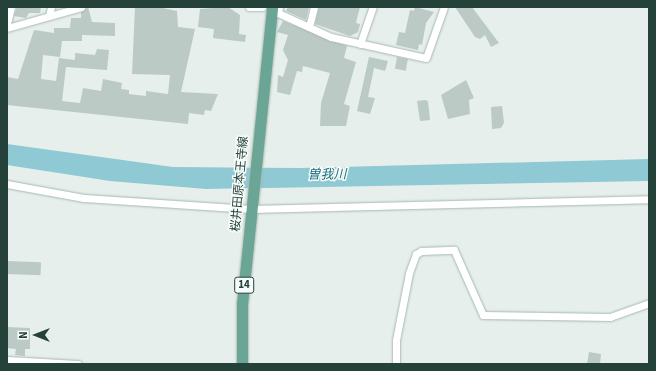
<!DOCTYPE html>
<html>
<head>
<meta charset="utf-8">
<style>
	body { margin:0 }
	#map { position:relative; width:656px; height:371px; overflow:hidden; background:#e6efeb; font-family:"Source Sans 3","Noto Sans JP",sans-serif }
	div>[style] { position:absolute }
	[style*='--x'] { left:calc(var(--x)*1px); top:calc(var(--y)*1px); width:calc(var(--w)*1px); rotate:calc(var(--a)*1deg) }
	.water>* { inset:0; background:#8ec9d4 }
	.building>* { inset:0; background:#bbcac4; transform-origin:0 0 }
	.roads { filter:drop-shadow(0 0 1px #a8b8b2) drop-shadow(0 0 1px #a8b8b2) }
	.street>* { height:7px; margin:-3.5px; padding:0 3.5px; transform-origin:3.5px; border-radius:3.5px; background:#fff }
	.primary>* { height:11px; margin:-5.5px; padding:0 5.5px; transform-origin:5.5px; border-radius:5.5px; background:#6aa596 }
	span { translate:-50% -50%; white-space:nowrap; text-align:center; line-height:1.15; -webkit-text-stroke:3px #f7fbf9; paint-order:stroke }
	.shield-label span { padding:1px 3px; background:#f7fbf9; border:1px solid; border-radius:3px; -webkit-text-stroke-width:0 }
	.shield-label { font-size:11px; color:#24423a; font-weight:700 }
	.street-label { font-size:12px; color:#24423a }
	.water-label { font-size:13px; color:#1c6f80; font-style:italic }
	.frame { position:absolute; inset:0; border:8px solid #24423a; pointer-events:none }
	.north { position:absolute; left:16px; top:315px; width:40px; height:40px; -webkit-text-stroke:3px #f7fbf9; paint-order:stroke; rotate:270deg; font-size:11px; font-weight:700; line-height:16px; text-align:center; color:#24423a }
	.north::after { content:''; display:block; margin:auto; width:14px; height:18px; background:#24423a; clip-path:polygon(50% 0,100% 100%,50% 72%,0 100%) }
</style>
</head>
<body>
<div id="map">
	<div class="water">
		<i style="clip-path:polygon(7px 144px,173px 167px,301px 168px,649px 159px,649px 181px,206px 189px,110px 181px,7px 165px)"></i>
	</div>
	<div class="building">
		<i style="clip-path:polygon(17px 7px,41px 7px,40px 13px,29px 13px,26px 18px,14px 16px)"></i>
		<i style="clip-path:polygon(88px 7px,92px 22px,115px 23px,115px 36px,82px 35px,82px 41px,62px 41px,60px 57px,43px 55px,41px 79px,56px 81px,59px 58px,75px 60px,75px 53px,95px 55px,97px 49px,109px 50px,107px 70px,66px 67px,62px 101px,80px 103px,83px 88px,101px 91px,103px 79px,122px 83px,121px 89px,129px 90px,129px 94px,146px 96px,146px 91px,168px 94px,170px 75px,132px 74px,135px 7px,158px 7px,177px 11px,178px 27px,195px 29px,181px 92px,218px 94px,211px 111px,205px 110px,204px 115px,189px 113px,188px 124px,7px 105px,7px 77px,18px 79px,34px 30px,54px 33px,54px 28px,70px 28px,71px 18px,81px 18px,81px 12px)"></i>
		<i style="clip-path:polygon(228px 7px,240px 15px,239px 34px,246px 35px,245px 42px,213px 38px,214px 29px,198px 27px,200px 9px)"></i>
		<i style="clip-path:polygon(288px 7px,309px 7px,306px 20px,286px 11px)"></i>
		<i style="clip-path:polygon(319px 7px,360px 7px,356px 23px,360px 24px,358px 32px,350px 36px,315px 24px)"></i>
		<i style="clip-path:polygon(415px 7px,434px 12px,426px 23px,422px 45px,419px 44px,418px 50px,396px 45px,399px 32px,405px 33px,410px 10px,414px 11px)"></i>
		<i style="clip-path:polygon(455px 7px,472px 7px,499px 43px,491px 47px,485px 35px,480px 39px,475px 37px)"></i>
		<i style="clip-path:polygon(283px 21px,347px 46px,344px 58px,356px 62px,344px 104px,350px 106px,346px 126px,320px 126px,321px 103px,330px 73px,303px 66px,302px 72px,297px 71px,290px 95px,277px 92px,278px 75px,283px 77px,288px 60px,283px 50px,288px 35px,277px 32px)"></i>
		<i style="clip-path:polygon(369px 57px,388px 61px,385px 71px,374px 68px,368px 97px,375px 98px,370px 114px,357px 111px)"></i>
		<i style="left:397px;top:57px;width:11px;height:12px;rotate:10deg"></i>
		<i style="clip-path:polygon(466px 80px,474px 98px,469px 100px,470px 114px,448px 119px,441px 95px)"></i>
		<i style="clip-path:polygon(425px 100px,428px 101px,430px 120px,420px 121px,417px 101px)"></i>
		<i style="clip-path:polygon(502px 106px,504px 123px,501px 128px,492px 129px,491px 107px)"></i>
		<i style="left:7px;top:261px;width:34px;height:13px;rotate:2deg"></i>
		<i style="clip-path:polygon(7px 327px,30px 328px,30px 349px,25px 349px,25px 356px,15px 355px,16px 349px,7px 348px)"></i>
		<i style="clip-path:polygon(589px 352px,601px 354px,600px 364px,587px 364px)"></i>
	</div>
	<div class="roads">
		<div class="street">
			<i style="--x:249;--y:7;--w:13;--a:0"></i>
			<i style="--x:279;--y:7;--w:6;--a:99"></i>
			<i style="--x:278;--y:13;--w:58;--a:24.4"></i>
			<i style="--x:331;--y:37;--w:97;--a:12.5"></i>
			<i style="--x:426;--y:58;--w:54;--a:-70.6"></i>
			<i style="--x:49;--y:16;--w:9;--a:-77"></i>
			<i style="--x:7;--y:24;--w:17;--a:-77"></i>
			<i style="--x:309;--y:27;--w:21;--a:-76"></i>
			<i style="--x:7;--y:28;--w:77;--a:-15.8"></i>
			<i style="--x:360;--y:44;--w:39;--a:-71"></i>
			<i style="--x:7;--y:184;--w:78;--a:10.3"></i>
			<i style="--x:84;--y:198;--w:167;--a:3.8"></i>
			<i style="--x:251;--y:209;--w:398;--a:-1.4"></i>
			<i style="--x:7;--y:360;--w:71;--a:3.2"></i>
			<i style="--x:396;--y:364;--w:24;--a:-90"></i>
			<i style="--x:396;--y:340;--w:68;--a:-79"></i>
			<i style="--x:409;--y:273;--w:20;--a:-70"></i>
			<i style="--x:416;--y:254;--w:6;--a:-31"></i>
			<i style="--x:421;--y:251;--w:33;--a:-2"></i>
			<i style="--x:454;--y:250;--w:71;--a:66"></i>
			<i style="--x:483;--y:315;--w:127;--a:0.9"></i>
			<i style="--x:610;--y:317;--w:41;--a:-19.7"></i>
		</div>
		<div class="primary">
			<i style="--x:242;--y:364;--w:60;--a:-90"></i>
			<i style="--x:242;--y:304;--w:299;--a:-84.2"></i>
		</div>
	</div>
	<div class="shield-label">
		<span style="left:244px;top:285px">14</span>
	</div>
	<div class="street-label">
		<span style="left:240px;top:184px;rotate:-85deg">桜井田原本王寺線</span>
	</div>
	<div class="water-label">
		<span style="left:327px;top:175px;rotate:-1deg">曽我川</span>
	</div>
	<div class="frame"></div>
	<div class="north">N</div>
</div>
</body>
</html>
